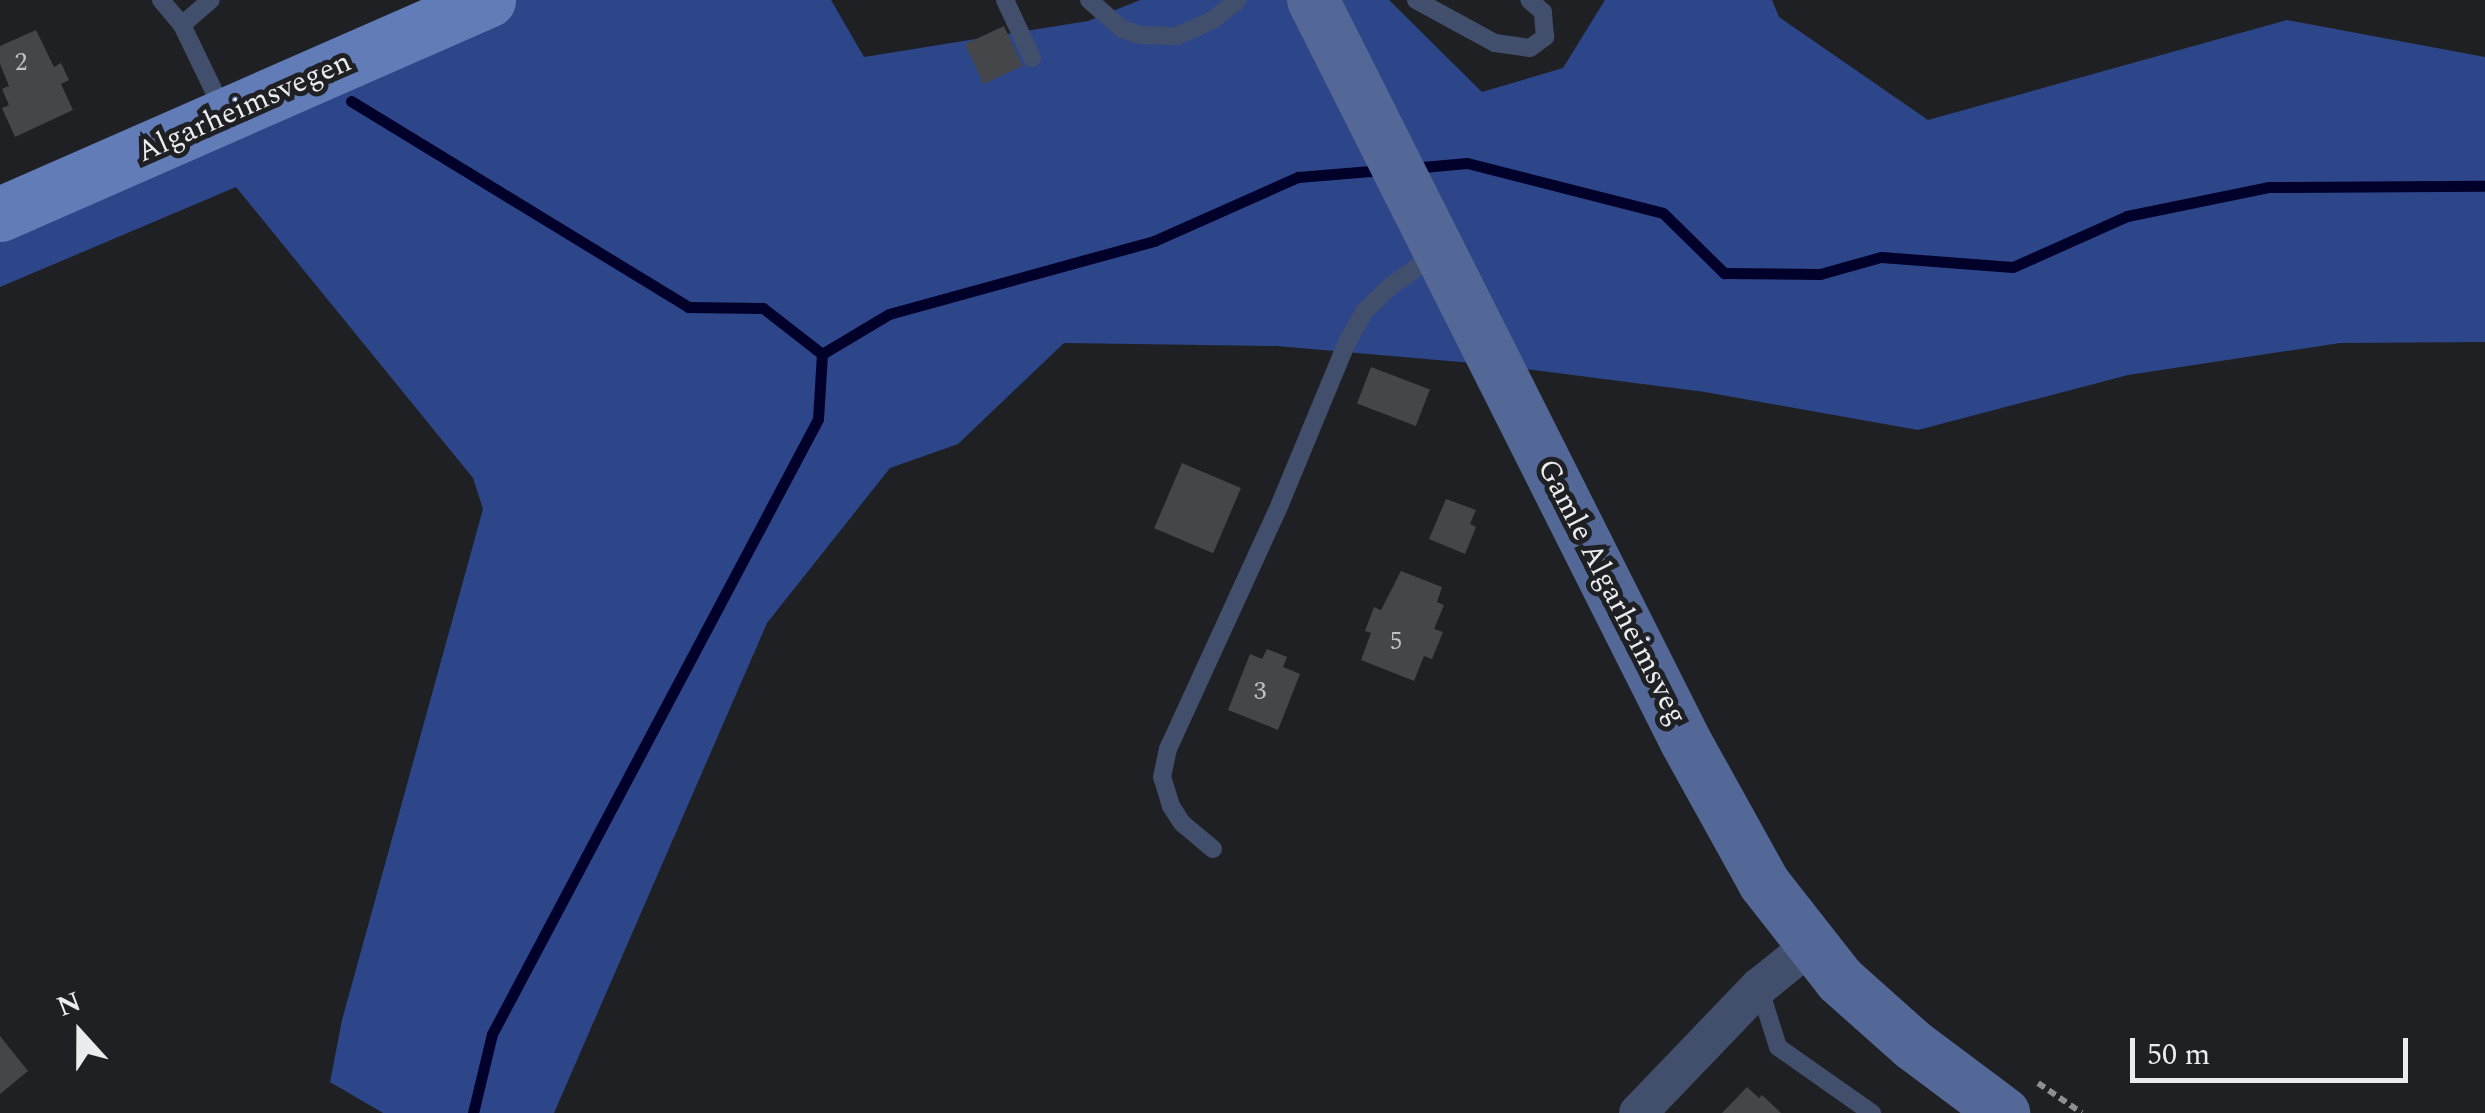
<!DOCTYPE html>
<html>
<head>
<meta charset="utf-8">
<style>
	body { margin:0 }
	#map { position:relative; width:2485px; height:1113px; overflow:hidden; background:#1e2024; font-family:Spectral,serif }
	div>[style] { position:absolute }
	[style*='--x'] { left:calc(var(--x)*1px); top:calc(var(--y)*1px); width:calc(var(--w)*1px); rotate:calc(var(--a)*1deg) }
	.forest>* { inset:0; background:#2d4689 }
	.stream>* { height:11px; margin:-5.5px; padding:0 5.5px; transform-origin:5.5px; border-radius:5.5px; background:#01002a }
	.building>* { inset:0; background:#44464a; transform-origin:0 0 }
	.path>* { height:6px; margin-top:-3px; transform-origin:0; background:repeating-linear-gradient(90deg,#8d8e91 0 8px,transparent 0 13px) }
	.lane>* { height:18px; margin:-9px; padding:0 9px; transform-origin:9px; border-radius:9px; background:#424f6c }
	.street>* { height:38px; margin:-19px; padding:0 19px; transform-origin:19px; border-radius:19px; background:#424f6c }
	.secondary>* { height:52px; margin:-26px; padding:0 26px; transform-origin:26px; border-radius:26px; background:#546897 }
	.primary>* { height:55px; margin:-27.5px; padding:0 27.5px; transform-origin:27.5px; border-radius:27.5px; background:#627cb8 }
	span { translate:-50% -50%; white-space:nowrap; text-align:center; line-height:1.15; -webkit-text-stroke:10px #1e2024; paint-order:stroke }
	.number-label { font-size:25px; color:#c1c2c5 }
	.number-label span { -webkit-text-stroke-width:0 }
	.street-label { font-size:30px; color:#ebecee }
	.north { position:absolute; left:30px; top:983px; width:100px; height:100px; -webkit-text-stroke:8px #1e2024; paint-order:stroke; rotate:339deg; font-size:28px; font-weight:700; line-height:40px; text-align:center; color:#ebecee }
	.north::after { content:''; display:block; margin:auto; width:35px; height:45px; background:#ebecee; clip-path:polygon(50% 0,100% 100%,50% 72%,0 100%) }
	.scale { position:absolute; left:2130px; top:1038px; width:278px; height:45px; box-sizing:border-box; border:5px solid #ebecee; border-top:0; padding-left:12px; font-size:30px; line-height:35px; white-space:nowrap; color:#ebecee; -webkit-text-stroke:8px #1e2024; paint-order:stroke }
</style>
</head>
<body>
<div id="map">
	<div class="forest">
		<i style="clip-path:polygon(485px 0,831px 0,864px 57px,1088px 21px,1140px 0,1389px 0,1482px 92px,1563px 68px,1605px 0,1772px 0,1779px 17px,1928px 120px,2287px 20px,2485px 57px,2485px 342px,2340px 343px,2128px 375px,1918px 430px,1705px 392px,1495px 365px,1277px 346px,1064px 343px,958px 444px,890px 468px,767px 623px,554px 1113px,383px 1113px,330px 1082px,342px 1020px,483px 509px,473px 478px,236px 187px,0 287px,0 210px)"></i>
	</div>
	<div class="stream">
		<i style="--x:351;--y:101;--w:395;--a:31.4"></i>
		<i style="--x:688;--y:307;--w:75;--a:0.8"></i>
		<i style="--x:763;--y:308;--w:75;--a:37.9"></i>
		<i style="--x:1411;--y:168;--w:56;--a:-5.1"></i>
		<i style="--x:1467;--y:163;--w:202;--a:14.3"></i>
		<i style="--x:1663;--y:213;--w:86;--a:44.5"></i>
		<i style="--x:1724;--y:273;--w:96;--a:0.6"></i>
		<i style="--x:1820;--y:274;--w:63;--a:-15.6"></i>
		<i style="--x:1881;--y:257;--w:132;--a:4.3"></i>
		<i style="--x:2013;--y:267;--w:125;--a:-24.1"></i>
		<i style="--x:2127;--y:216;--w:144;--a:-11.6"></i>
		<i style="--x:2268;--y:187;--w:217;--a:-0.3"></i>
		<i style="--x:822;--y:354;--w:78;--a:-30.8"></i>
		<i style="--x:889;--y:314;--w:275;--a:-15.4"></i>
		<i style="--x:1154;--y:241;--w:158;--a:-24"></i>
		<i style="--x:1298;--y:177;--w:85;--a:-4.7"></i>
		<i style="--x:473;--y:1113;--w:81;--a:-76.5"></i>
		<i style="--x:492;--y:1034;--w:696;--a:-62.07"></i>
		<i style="--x:818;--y:419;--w:65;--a:-86.5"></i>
	</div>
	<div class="building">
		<i style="left:1004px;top:26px;width:44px;height:43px;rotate:65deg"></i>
		<i style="clip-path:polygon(36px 30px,54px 67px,61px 63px,69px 80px,61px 84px,73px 110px,15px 137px,2px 108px,9px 105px,2px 89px,9px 86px,0 64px,0 46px)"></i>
		<i style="left:1371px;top:367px;width:63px;height:39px;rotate:21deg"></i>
		<i style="left:1182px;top:463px;width:64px;height:71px;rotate:23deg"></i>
		<i style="clip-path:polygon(1446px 499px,1476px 510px,1470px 524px,1476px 527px,1465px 554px,1429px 539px)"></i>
		<i style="clip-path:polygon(1401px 571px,1442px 587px,1437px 602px,1444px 605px,1434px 629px,1443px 632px,1432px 659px,1424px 656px,1414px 681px,1361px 660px,1371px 633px,1365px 631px,1374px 607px,1381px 610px)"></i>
		<i style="clip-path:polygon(1267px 649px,1287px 657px,1283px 667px,1300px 674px,1278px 730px,1228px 710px,1250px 654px,1262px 659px)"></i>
		<i style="clip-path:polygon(0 1036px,28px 1071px,0 1094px)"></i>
		<i style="clip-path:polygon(1747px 1087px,1759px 1098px,1762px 1095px,1781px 1113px,1722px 1113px)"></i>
	</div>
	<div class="path">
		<i style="--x:2038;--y:1083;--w:53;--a:34.3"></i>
	</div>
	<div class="lane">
		<i style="--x:161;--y:0;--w:33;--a:50"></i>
		<i style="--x:182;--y:25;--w:94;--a:64.2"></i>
		<i style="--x:1005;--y:0;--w:64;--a:65"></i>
		<i style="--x:1089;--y:0;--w:44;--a:41.3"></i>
		<i style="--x:1122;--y:29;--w:19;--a:18"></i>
		<i style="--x:1140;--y:35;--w:37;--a:2"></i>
		<i style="--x:1177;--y:36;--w:39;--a:-24"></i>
		<i style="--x:1213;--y:20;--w:32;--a:-39"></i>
		<i style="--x:1416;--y:0;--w:90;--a:28.6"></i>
		<i style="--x:1495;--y:43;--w:35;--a:8"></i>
		<i style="--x:1530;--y:48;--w:19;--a:-36"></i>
		<i style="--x:1545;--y:37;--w:25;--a:-95"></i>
		<i style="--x:1543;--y:12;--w:18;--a:-139"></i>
		<i style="--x:182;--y:25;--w:38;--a:-41"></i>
		<i style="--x:1213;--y:849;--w:40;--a:-140"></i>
		<i style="--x:1182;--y:823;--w:20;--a:-123"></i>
		<i style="--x:1171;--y:806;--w:30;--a:-107"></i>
		<i style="--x:1162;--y:777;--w:29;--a:-78"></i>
		<i style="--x:1168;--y:749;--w:269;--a:-65.4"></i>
		<i style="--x:1280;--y:504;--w:175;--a:-67.5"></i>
		<i style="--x:1347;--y:342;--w:36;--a:-60"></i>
		<i style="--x:1365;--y:311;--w:37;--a:-44"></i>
		<i style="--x:1392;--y:285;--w:52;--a:-34.9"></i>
		<i style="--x:1759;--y:987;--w:63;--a:72.4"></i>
		<i style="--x:1778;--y:1047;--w:115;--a:35.1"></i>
	</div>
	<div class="street">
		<i style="--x:1638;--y:1113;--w:175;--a:-46.2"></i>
		<i style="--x:1759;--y:987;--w:65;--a:-38.8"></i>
	</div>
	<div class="secondary">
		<i style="--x:1313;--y:0;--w:830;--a:63.31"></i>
		<i style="--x:1686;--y:742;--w:161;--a:61"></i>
		<i style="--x:1764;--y:883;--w:123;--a:51.9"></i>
		<i style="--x:1840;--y:980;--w:98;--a:41.7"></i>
		<i style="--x:1913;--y:1045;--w:114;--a:36.8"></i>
	</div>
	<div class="primary">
		<i style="--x:0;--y:214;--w:533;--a:-23.68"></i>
	</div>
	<div class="number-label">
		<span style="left:21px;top:63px">2</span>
		<span style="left:1396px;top:642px">5</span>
		<span style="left:1260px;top:692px">3</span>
	</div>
	<div class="street-label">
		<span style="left:244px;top:107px;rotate:-24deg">Algarheimsvegen</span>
		<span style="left:1612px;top:592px;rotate:63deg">Gamle Algarheimsveg</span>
	</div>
	<div class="north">N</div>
	<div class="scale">50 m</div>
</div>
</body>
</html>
